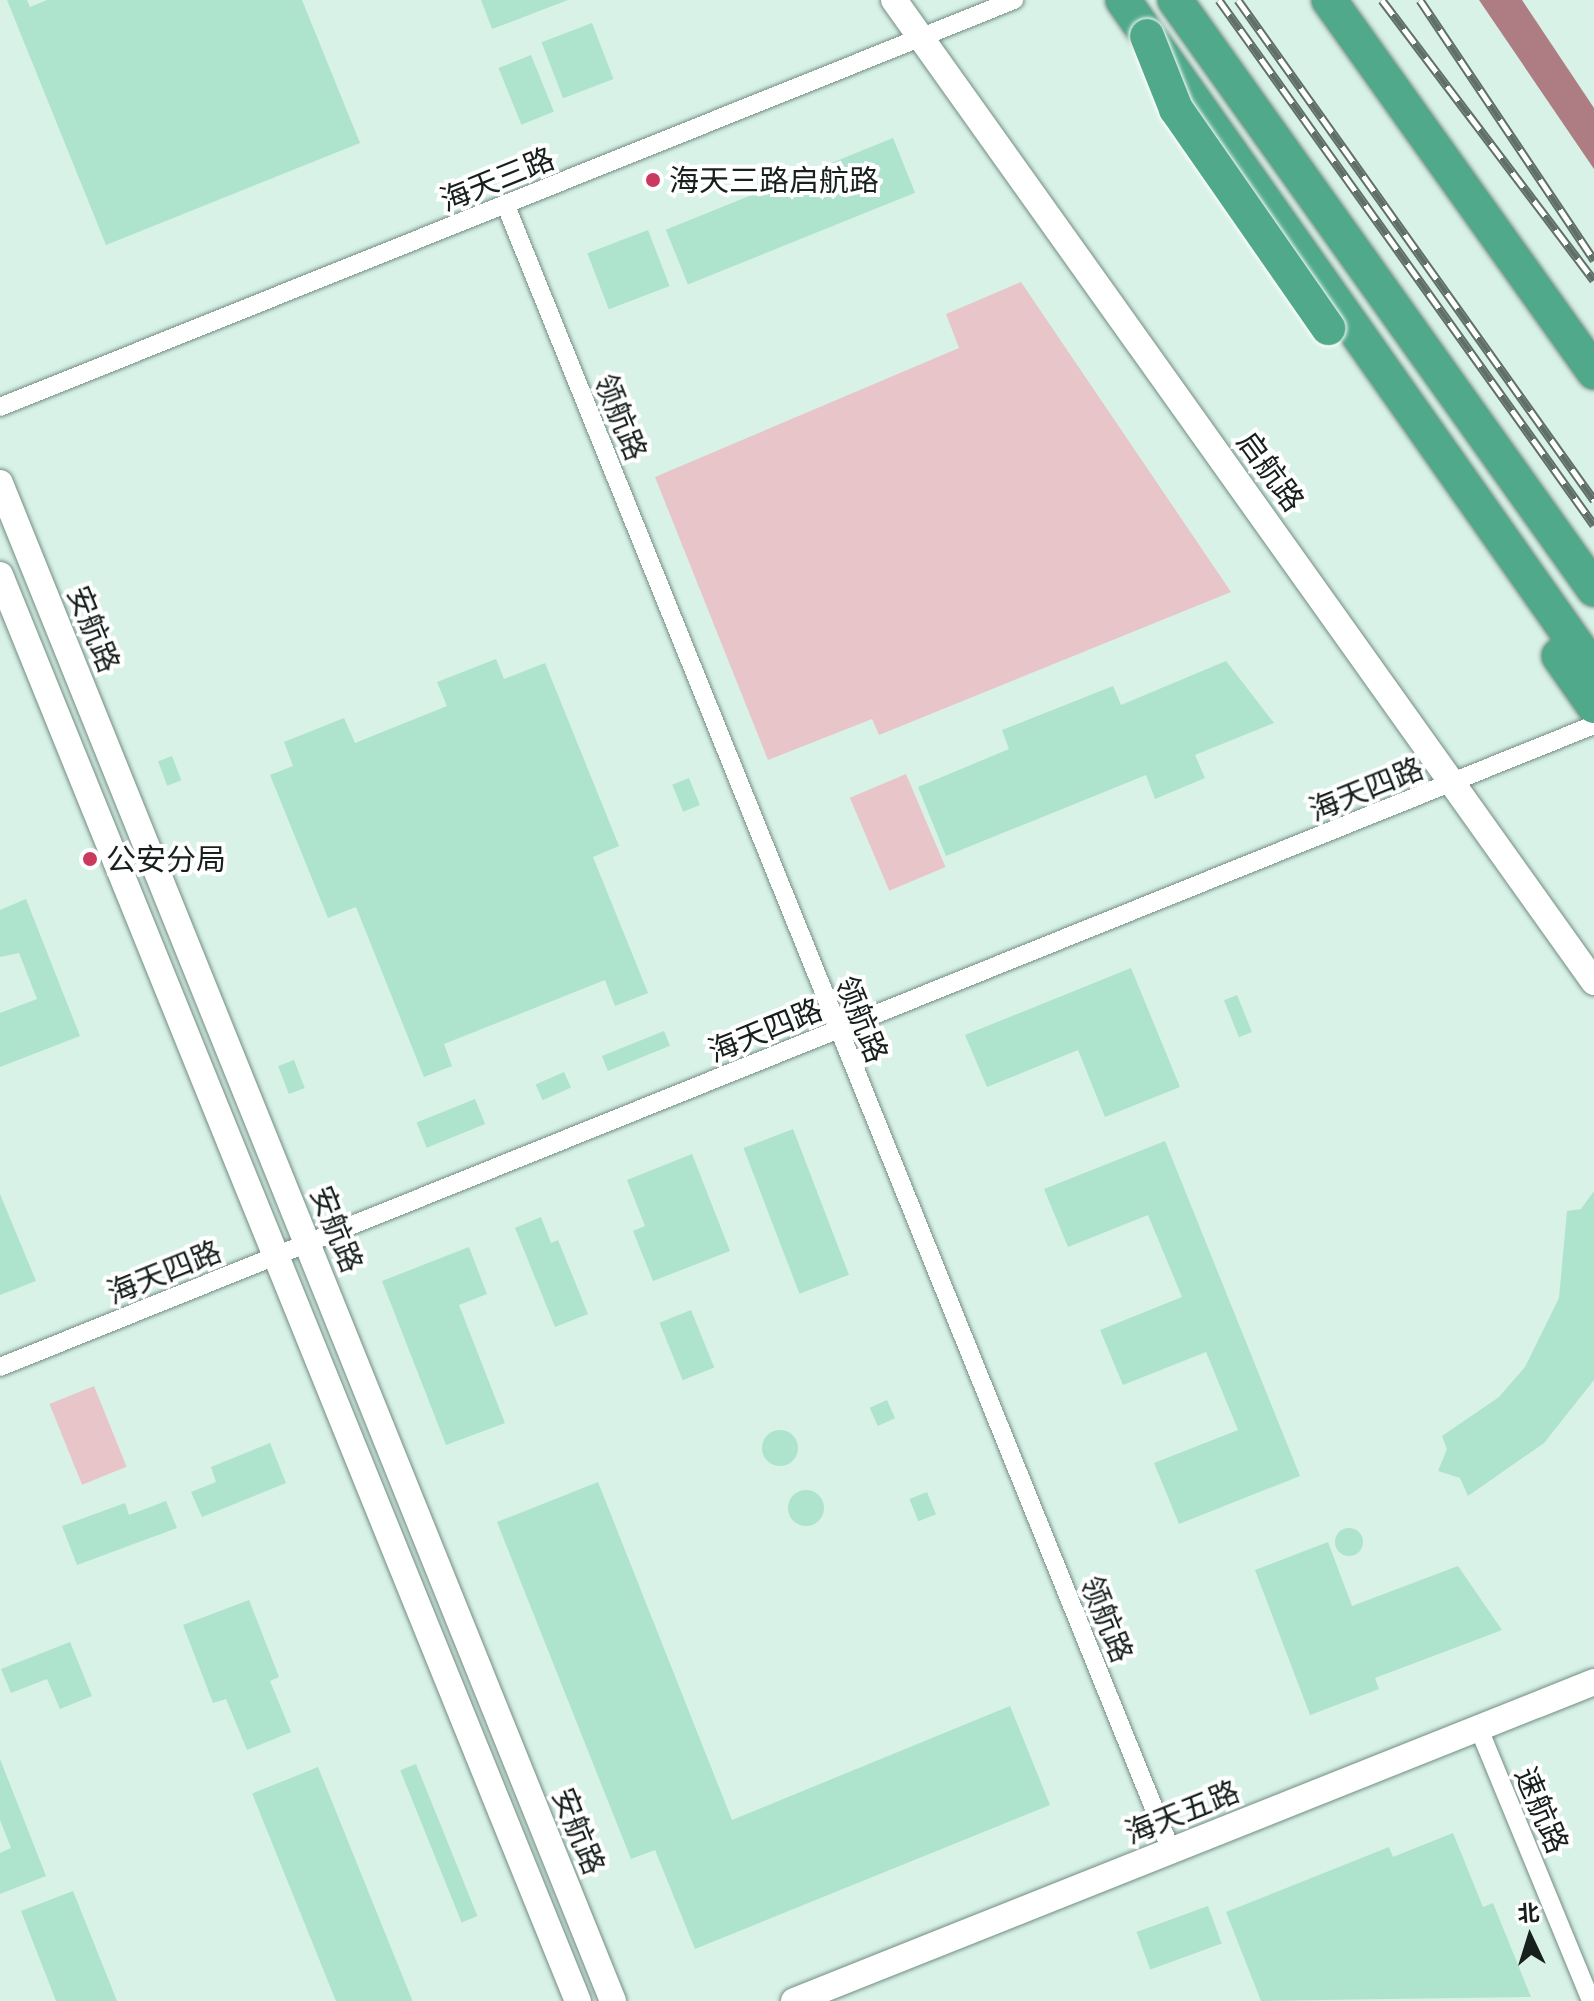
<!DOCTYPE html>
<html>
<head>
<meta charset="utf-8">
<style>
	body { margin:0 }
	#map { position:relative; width:1594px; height:2001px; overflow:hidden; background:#d8f2e7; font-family:"PT Sans Narrow","Noto Sans SC",sans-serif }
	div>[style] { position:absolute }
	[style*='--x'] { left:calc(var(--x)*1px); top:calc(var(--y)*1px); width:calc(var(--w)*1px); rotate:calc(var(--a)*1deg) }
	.green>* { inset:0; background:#e8c5c9; transform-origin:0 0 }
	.water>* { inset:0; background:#ae7d83 }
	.building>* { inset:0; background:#aee3cd; transform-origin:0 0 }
	.round { border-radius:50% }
	.roads { filter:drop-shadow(0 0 2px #748d83) drop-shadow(0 0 2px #748d83) }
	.street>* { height:18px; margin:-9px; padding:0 9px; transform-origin:9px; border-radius:9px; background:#fff }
	.secondary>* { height:26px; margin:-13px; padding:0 13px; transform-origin:13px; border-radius:13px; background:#fff }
	.highway>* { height:34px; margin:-17px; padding:0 17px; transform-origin:17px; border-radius:17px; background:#4fa98a }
	.rail>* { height:9px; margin-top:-4.5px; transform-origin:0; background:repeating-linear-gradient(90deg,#fff 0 18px,#607069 0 36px); box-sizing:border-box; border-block:2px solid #607069 }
	.bridges { filter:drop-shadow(0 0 2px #fff) drop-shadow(0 0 2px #fff) }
	.highway-bridge>* { height:34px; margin:-17px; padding:0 17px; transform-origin:17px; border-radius:17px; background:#4fa98a }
	.dots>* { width:22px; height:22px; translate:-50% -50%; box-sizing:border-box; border:4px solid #fff; border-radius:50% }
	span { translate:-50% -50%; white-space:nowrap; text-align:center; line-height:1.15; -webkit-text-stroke:8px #fff; paint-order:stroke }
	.street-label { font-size:30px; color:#17201c }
	.poi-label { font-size:30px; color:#17201c }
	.left { translate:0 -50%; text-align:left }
	.north { position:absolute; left:1490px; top:1897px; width:80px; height:80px; -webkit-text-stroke:6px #fff; paint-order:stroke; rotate:356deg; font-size:22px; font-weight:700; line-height:32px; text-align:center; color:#17201c }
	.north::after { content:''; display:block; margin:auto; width:28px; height:36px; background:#17201c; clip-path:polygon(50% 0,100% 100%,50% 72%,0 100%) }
</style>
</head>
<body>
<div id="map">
	<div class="green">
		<i style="clip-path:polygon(1021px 282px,1231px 592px,879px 735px,872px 719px,768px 760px,655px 477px,959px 348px,946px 314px)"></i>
		<i style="left:906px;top:774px;width:101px;height:61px;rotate:67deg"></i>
		<i style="left:94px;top:1386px;width:87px;height:48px;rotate:68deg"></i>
	</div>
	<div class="water">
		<i style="clip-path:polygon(1479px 0,1522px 0,1594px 108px,1594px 169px)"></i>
	</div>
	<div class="building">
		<i style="clip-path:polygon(7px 0,27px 0,30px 7px,47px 0,302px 0,360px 143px,106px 245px)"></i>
		<i style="clip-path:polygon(481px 0,568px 0,492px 29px)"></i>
		<i style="left:592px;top:23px;width:60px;height:54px;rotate:69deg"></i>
		<i style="left:531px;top:55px;width:61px;height:35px;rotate:68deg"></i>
		<i style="left:893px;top:138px;width:59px;height:245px;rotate:68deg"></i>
		<i style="left:648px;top:230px;width:60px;height:65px;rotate:69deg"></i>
		<i style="clip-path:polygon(496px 659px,504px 679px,545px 663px,619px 846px,593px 857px,648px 993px,615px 1006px,605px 980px,444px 1044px,452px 1066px,424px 1077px,356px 907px,328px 918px,270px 775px,293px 766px,284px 742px,344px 718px,355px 743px,447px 706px,437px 682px)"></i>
		<i style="clip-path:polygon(1226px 661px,1274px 723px,1195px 755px,1205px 778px,1155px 799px,1146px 775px,946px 856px,918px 787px,1009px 749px,1002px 730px,1113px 686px,1121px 705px)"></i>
		<i style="left:172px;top:756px;width:26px;height:15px;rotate:69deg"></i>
		<i style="left:689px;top:778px;width:29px;height:18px;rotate:68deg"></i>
		<i style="clip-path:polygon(26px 899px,80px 1036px,0 1067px,0 1013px,37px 999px,19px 953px,0 957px,0 910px)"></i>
		<i style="clip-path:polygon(1131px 968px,1180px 1087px,1105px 1117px,1078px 1050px,987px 1087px,965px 1035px)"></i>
		<i style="left:1237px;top:995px;width:40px;height:14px;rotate:68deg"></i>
		<i style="left:664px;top:1031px;width:16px;height:67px;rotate:68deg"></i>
		<i style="left:294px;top:1060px;width:30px;height:17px;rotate:69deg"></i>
		<i style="left:564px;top:1072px;width:17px;height:31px;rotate:66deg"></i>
		<i style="left:475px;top:1099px;width:27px;height:63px;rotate:68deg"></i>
		<i style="left:793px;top:1129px;width:156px;height:53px;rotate:69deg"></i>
		<i style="clip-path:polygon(1165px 1141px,1300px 1476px,1179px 1524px,1154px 1463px,1238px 1430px,1206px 1352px,1123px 1385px,1100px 1330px,1182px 1297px,1148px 1215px,1068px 1247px,1044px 1189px)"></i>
		<i style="clip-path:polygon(692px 1154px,730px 1251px,653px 1281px,633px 1231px,645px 1226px,627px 1180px)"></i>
		<i style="clip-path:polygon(1594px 1191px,1594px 1380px,1544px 1443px,1468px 1496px,1460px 1478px,1438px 1471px,1447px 1449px,1442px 1436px,1499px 1397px,1525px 1367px,1559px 1298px,1567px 1211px,1581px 1209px)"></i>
		<i style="clip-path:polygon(0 1194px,36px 1281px,0 1295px)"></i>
		<i style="clip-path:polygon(541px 1217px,551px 1243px,558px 1240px,588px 1314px,555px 1327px,515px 1228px)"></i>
		<i style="clip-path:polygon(469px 1247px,487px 1294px,459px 1305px,505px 1423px,446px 1445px,382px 1281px)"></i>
		<i style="left:691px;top:1310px;width:62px;height:34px;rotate:68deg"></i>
		<i style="left:887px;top:1400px;width:20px;height:19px;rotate:66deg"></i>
		<i class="round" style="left:762px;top:1430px;width:36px;height:36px"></i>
		<i style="clip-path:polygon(270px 1443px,286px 1483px,202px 1517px,191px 1492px,216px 1482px,211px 1467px)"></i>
		<i style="clip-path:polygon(598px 1482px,732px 1820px,1010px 1706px,1050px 1805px,695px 1949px,655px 1850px,631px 1859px,497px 1522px)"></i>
		<i class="round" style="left:788px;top:1490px;width:36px;height:36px"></i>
		<i style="left:927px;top:1492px;width:24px;height:19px;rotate:68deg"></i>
		<i style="clip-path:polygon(166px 1501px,177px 1528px,77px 1565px,62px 1526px,125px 1503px,129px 1515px)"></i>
		<i class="round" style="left:1335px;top:1528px;width:28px;height:28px"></i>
		<i style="clip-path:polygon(1328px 1542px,1352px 1606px,1458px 1566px,1502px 1630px,1375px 1678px,1379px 1689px,1310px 1715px,1255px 1570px)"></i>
		<i style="clip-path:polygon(249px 1600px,279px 1677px,270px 1681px,291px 1732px,247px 1750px,226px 1699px,213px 1703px,183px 1625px)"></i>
		<i style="clip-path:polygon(70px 1642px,92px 1696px,60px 1709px,47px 1679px,11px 1693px,1px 1669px)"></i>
		<i style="clip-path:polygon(0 1759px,46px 1876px,0 1894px,0 1853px,11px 1848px,0 1820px)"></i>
		<i style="left:416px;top:1764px;width:164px;height:17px;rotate:68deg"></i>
		<i style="left:318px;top:1767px;width:252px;height:71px;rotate:68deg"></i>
		<i style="clip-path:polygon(1453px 1833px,1483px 1907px,1493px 1903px,1531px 1997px,1261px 2001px,1226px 1912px,1389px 1847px,1393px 1857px)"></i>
		<i style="clip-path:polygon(73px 1891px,117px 2001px,56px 2001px,21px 1911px)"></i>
		<i style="left:1208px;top:1906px;width:40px;height:76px;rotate:70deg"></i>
	</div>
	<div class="roads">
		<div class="street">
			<i style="--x:506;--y:206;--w:1773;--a:67.98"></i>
			<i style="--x:0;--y:407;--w:1093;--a:-21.87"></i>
			<i style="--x:0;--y:1367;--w:1718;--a:-21.94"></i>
			<i style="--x:1479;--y:1729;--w:294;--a:67.6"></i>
		</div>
		<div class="secondary">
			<i style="--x:894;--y:0;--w:1206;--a:54.52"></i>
			<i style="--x:0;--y:483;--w:1637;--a:68.01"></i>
			<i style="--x:0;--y:575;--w:1539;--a:67.94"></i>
			<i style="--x:794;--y:2001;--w:861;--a:-21.74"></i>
		</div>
		<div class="highway">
			<i style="--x:1123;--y:0;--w:819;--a:54.89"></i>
			<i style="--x:1175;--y:0;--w:723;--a:54.57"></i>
			<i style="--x:1329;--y:0;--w:457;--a:54.5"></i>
			<i style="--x:1559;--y:656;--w:61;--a:55"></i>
		</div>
	</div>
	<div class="rail">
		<i style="--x:1219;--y:0;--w:645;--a:54.46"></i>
		<i style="--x:1238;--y:0;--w:614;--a:54.55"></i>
		<i style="--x:1382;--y:0;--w:351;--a:52.9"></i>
		<i style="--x:1420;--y:0;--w:313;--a:56.2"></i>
	</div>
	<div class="bridges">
		<div class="highway-bridge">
			<i style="--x:1147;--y:36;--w:79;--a:68.3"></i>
			<i style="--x:1176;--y:109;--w:267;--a:55.2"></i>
		</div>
	</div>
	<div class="dots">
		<i style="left:653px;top:180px;background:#ca3a5e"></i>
		<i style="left:90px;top:859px;background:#ca3a5e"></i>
	</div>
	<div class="street-label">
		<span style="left:497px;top:179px;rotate:-22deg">海天三路</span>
		<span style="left:621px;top:417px;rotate:68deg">领航路</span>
		<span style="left:1271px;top:471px;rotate:54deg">启航路</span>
		<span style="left:94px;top:629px;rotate:68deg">安航路</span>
		<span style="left:1366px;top:789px;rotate:-22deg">海天四路</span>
		<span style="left:862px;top:1019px;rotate:68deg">领航路</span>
		<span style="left:765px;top:1030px;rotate:-22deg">海天四路</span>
		<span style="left:337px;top:1229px;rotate:68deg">安航路</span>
		<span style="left:164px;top:1272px;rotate:-22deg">海天四路</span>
		<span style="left:1107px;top:1619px;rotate:68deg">领航路</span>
		<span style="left:1542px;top:1810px;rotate:67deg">速航路</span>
		<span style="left:1182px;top:1812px;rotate:-22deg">海天五路</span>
		<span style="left:579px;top:1831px;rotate:68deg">安航路</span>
	</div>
	<div class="poi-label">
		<span class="left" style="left:669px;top:180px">海天三路启航路</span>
		<span class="left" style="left:106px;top:859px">公安分局</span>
	</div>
	<div class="north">北</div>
</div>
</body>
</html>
